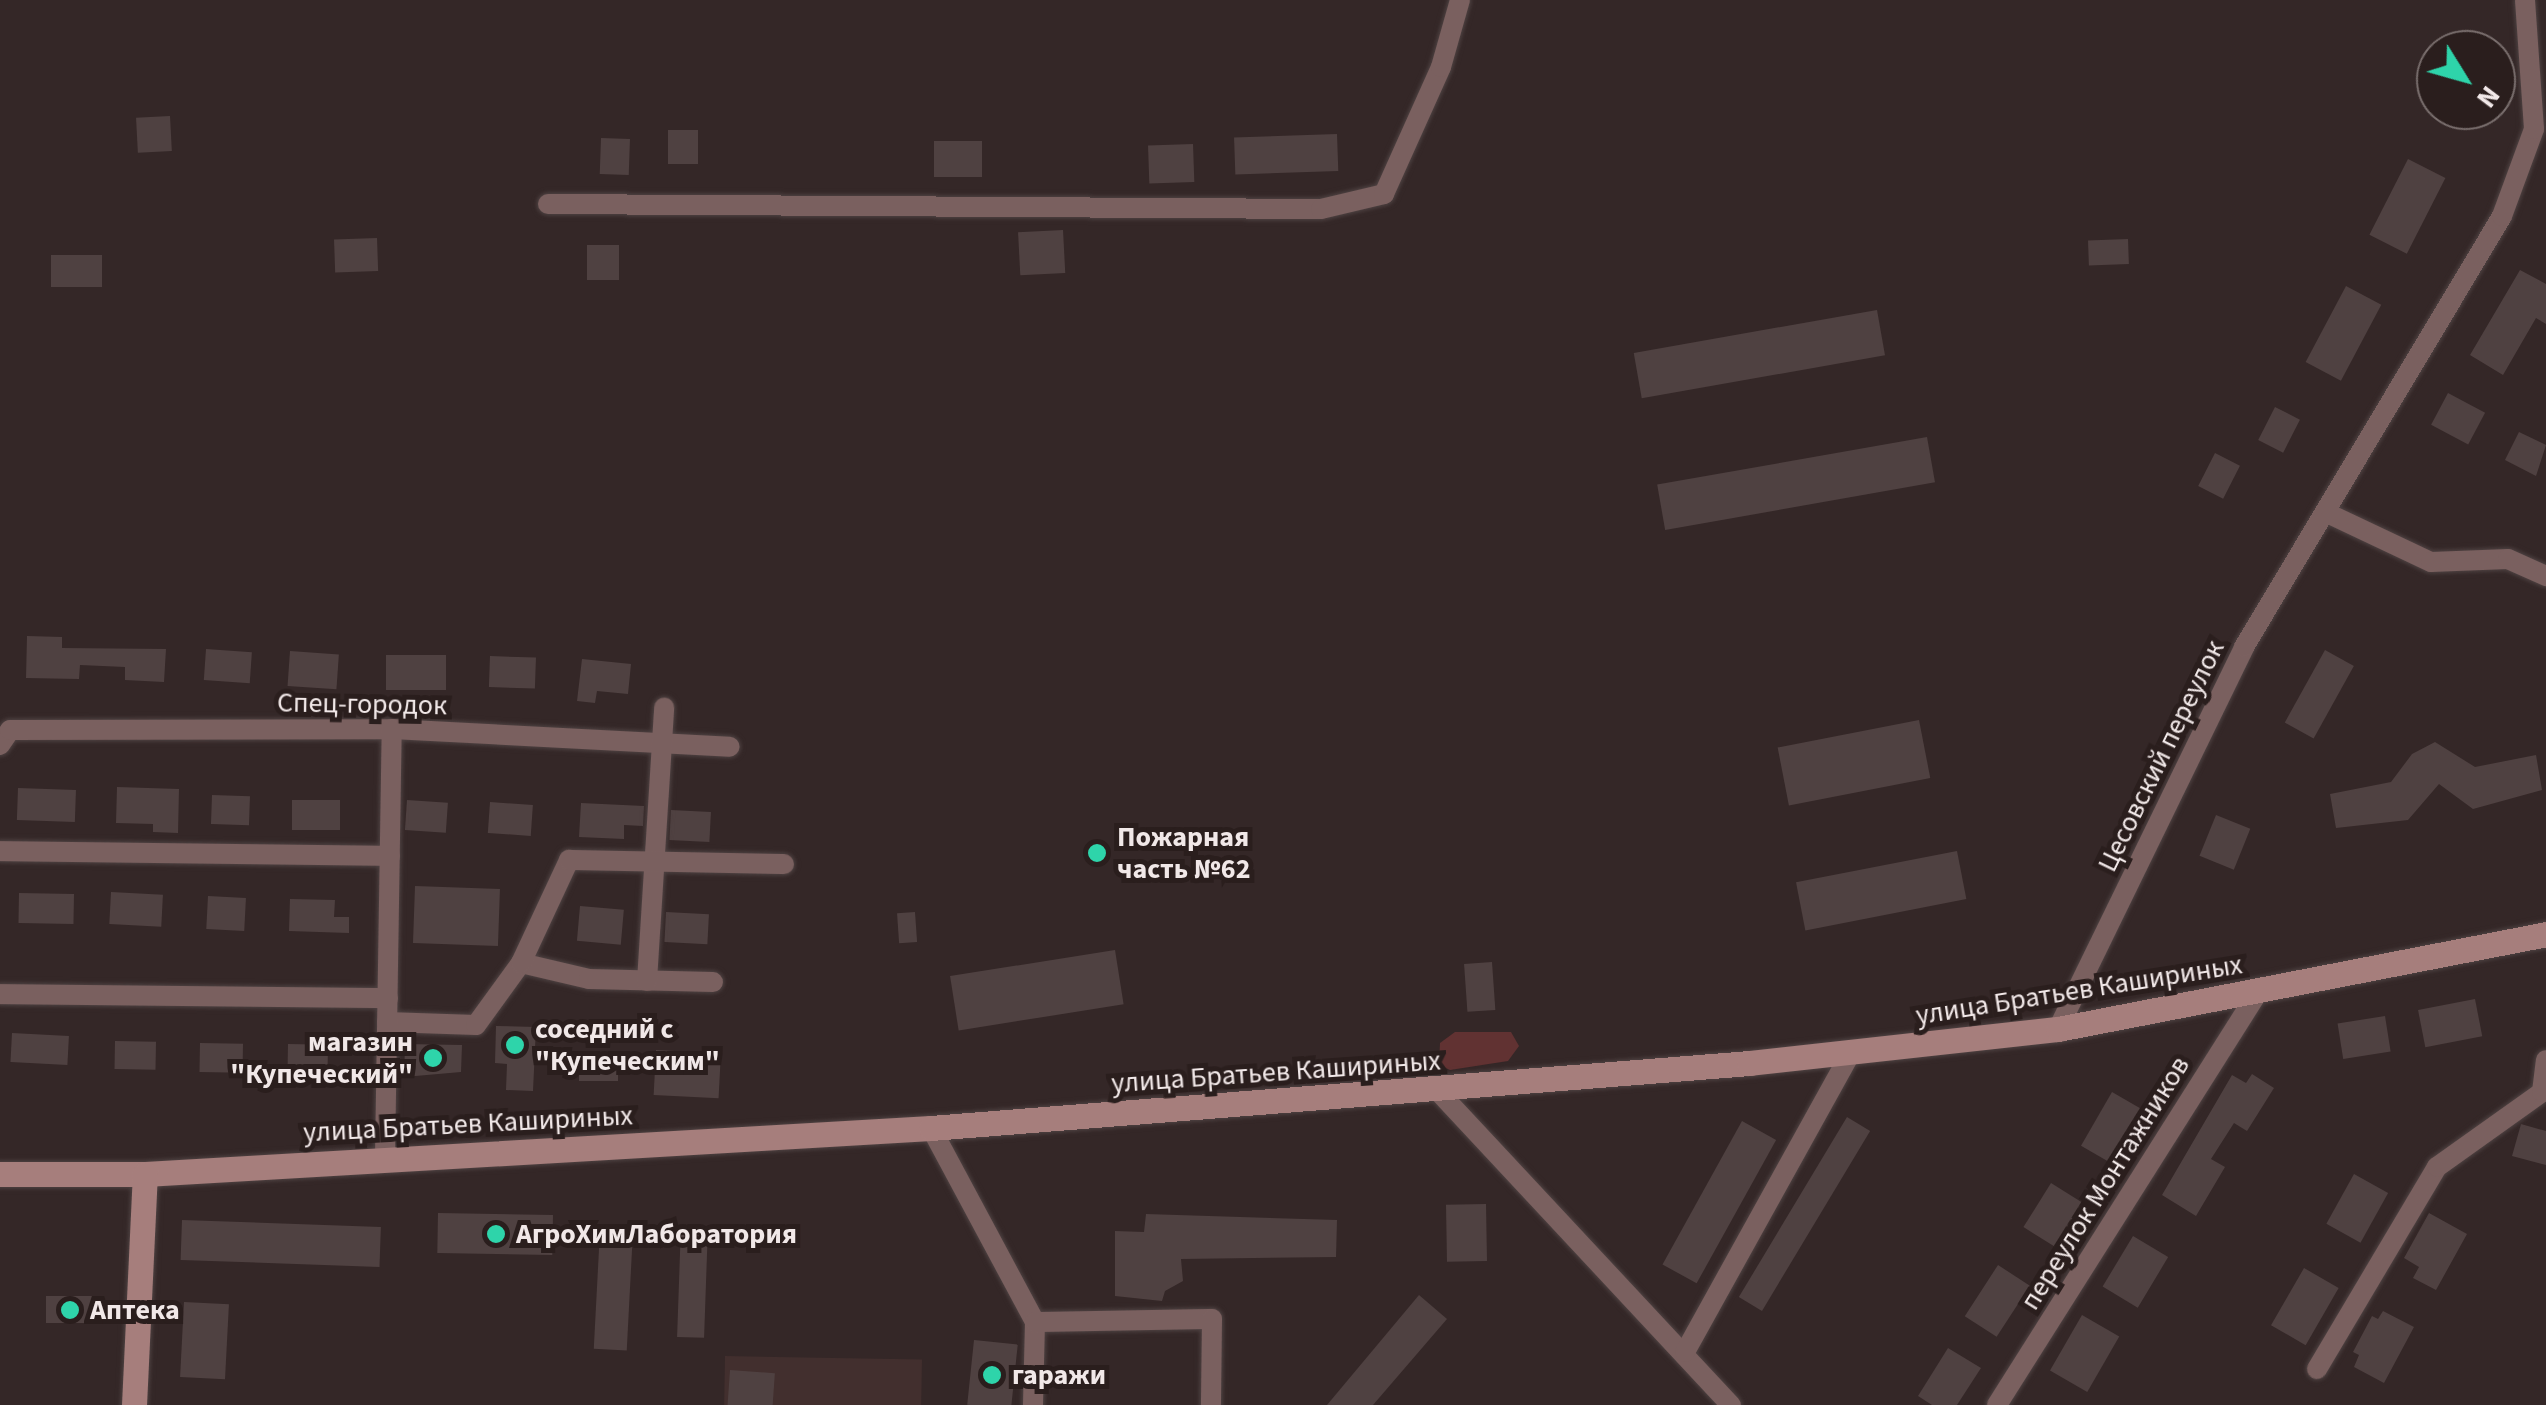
<!DOCTYPE html>
<html>
<head>
<meta charset="utf-8">
<style>
	body { margin:0 }
	#map { position:relative; width:2546px; height:1405px; overflow:hidden; background:#342727; font-family:"Source Sans 3",sans-serif }
	div>[style] { position:absolute }
	[style*='--x'] { left:calc(var(--x)*1px); top:calc(var(--y)*1px); width:calc(var(--w)*1px); rotate:calc(var(--a)*1deg) }
	.built>* { inset:0; background:#422f2e; transform-origin:0 0 }
	.green>* { inset:0; background:#613232 }
	.building>* { inset:0; background:#4f4141; transform-origin:0 0 }
	.roads { filter:drop-shadow(0 0 2px #4e4242) drop-shadow(0 0 2px #4e4242) }
	.minor>* { height:20px; margin:-10px; padding:0 10px; transform-origin:10px; border-radius:10px; background:#7a605f }
	.secondary>* { height:25px; margin:-12.5px; padding:0 12.5px; transform-origin:12.5px; border-radius:12.5px; background:#a67e7c }
	.dots>* { width:28px; height:28px; translate:-50% -50%; box-sizing:border-box; border:5px solid #2a1e1d; border-radius:50% }
	span { translate:-50% -50%; white-space:nowrap; text-align:center; line-height:1.15; -webkit-text-stroke:10px #2a1e1d; paint-order:stroke }
	.street-label { font-size:28px; color:#f1e8e8 }
	.poi-label { font-size:28px; color:#f1e8e8; font-weight:700 }
	.left { translate:0 -50%; text-align:left }
	.right { translate:-100% -50%; text-align:right }
	.north { position:absolute; left:2416px; top:30px; width:100px; height:100px; box-sizing:border-box; background:#2a1e1d; border:2px solid #7a6f6e; border-radius:50%; rotate:127deg; font-size:28px; font-weight:700; line-height:40px; text-align:center; color:#f1e8e8 }
	.north::after { content:''; display:block; margin:auto; width:35px; height:45px; background:#2ed4aa; clip-path:polygon(50% 0,100% 100%,50% 72%,0 100%) }
</style>
</head>
<body>
<div id="map">
	<div class="built">
		<i style="left:725px;top:1356px;width:197px;height:49px;rotate:1deg"></i>
	</div>
	<div class="green">
		<i style="clip-path:polygon(1455px 1032px,1511px 1032px,1519px 1046px,1508px 1061px,1450px 1070px,1439px 1065px,1440px 1043px)"></i>
	</div>
	<div class="building">
		<i style="left:170px;top:116px;width:35px;height:34px;rotate:87deg"></i>
		<i style="left:668px;top:130px;width:30px;height:34px"></i>
		<i style="left:1337px;top:134px;width:37px;height:103px;rotate:88deg"></i>
		<i style="left:601px;top:138px;width:29px;height:36px;rotate:2deg"></i>
		<i style="left:934px;top:141px;width:48px;height:36px"></i>
		<i style="left:1193px;top:144px;width:38px;height:45px;rotate:88deg"></i>
		<i style="left:2408px;top:159px;width:42px;height:85px;rotate:27deg"></i>
		<i style="left:1063px;top:230px;width:43px;height:45px;rotate:87deg"></i>
		<i style="left:377px;top:238px;width:33px;height:43px;rotate:88deg"></i>
		<i style="left:2128px;top:239px;width:25px;height:40px;rotate:88deg"></i>
		<i style="left:587px;top:245px;width:32px;height:35px"></i>
		<i style="left:102px;top:255px;width:32px;height:51px;rotate:90deg"></i>
		<i style="clip-path:polygon(2520px 270px,2546px 284px,2546px 324px,2536px 318px,2503px 375px,2470px 355px)"></i>
		<i style="left:2346px;top:286px;width:40px;height:86px;rotate:28deg"></i>
		<i style="left:1877px;top:310px;width:46px;height:247px;rotate:80deg"></i>
		<i style="left:2448px;top:393px;width:42px;height:36px;rotate:28deg"></i>
		<i style="left:2275px;top:407px;width:28px;height:37px;rotate:27deg"></i>
		<i style="clip-path:polygon(2519px 432px,2546px 445px,2536px 476px,2505px 460px)"></i>
		<i style="left:1927px;top:437px;width:46px;height:274px;rotate:80deg"></i>
		<i style="left:2215px;top:453px;width:28px;height:37px;rotate:27deg"></i>
		<i style="clip-path:polygon(27px 636px,62px 637px,62px 648px,166px 649px,164px 682px,125px 680px,125px 667px,80px 665px,79px 679px,26px 678px)"></i>
		<i style="left:206px;top:649px;width:46px;height:31px;rotate:4deg"></i>
		<i style="left:2325px;top:650px;width:33px;height:83px;rotate:29deg"></i>
		<i style="left:290px;top:651px;width:49px;height:35px;rotate:4deg"></i>
		<i style="left:386px;top:655px;width:60px;height:35px"></i>
		<i style="left:490px;top:656px;width:46px;height:31px;rotate:2deg"></i>
		<i style="clip-path:polygon(582px 659px,631px 664px,628px 694px,597px 691px,595px 703px,577px 701px)"></i>
		<i style="left:1919px;top:720px;width:59px;height:144px;rotate:79deg"></i>
		<i style="clip-path:polygon(2435px 742px,2475px 767px,2536px 755px,2542px 790px,2473px 809px,2439px 784px,2408px 820px,2336px 828px,2330px 794px,2391px 782px,2412px 754px)"></i>
		<i style="clip-path:polygon(117px 787px,179px 789px,178px 833px,153px 832px,153px 824px,116px 823px)"></i>
		<i style="left:18px;top:788px;width:58px;height:32px;rotate:2deg"></i>
		<i style="left:212px;top:795px;width:38px;height:29px;rotate:2deg"></i>
		<i style="left:292px;top:800px;width:48px;height:30px"></i>
		<i style="left:407px;top:800px;width:41px;height:30px;rotate:4deg"></i>
		<i style="left:490px;top:802px;width:43px;height:31px;rotate:4deg"></i>
		<i style="clip-path:polygon(581px 803px,644px 806px,643px 826px,624px 825px,624px 839px,579px 837px)"></i>
		<i style="left:671px;top:810px;width:40px;height:30px;rotate:3deg"></i>
		<i style="left:2216px;top:815px;width:37px;height:44px;rotate:22deg"></i>
		<i style="left:1957px;top:851px;width:49px;height:164px;rotate:79deg"></i>
		<i style="left:415px;top:886px;width:85px;height:57px;rotate:2deg"></i>
		<i style="left:111px;top:892px;width:52px;height:32px;rotate:3deg"></i>
		<i style="left:19px;top:893px;width:55px;height:30px;rotate:1deg"></i>
		<i style="left:208px;top:896px;width:38px;height:33px;rotate:3deg"></i>
		<i style="clip-path:polygon(290px 899px,335px 900px,334px 917px,349px 917px,349px 933px,289px 931px)"></i>
		<i style="left:580px;top:906px;width:44px;height:35px;rotate:5deg"></i>
		<i style="left:666px;top:912px;width:43px;height:30px;rotate:3deg"></i>
		<i style="left:915px;top:912px;width:30px;height:18px;rotate:86deg"></i>
		<i style="left:1115px;top:950px;width:55px;height:167px;rotate:81deg"></i>
		<i style="left:1492px;top:962px;width:48px;height:28px;rotate:86deg"></i>
		<i style="left:2475px;top:999px;width:38px;height:58px;rotate:79deg"></i>
		<i style="left:2385px;top:1016px;width:36px;height:48px;rotate:81deg"></i>
		<i style="clip-path:polygon(496px 1026px,536px 1027px,533px 1091px,506px 1090px,507px 1064px,495px 1063px)"></i>
		<i style="left:12px;top:1033px;width:57px;height:29px;rotate:3deg"></i>
		<i style="left:115px;top:1041px;width:41px;height:28px;rotate:1deg"></i>
		<i style="left:200px;top:1043px;width:43px;height:29px;rotate:1deg"></i>
		<i style="left:288px;top:1044px;width:40px;height:33px;rotate:1deg"></i>
		<i style="clip-path:polygon(405px 1044px,462px 1045px,461px 1072px,404px 1077px)"></i>
		<i style="left:656px;top:1050px;width:65px;height:45px;rotate:3deg"></i>
		<i style="left:579px;top:1052px;width:39px;height:29px"></i>
		<i style="clip-path:polygon(2252px 1074px,2274px 1088px,2247px 1131px,2234px 1123px,2211px 1159px,2225px 1167px,2196px 1216px,2162px 1195px,2232px 1075px,2246px 1083px)"></i>
		<i style="left:2112px;top:1092px;width:34px;height:62px;rotate:30deg"></i>
		<i style="left:1847px;top:1117px;width:27px;height:210px;rotate:31deg"></i>
		<i style="left:1742px;top:1121px;width:39px;height:164px;rotate:29deg"></i>
		<i style="clip-path:polygon(2521px 1124px,2546px 1131px,2546px 1165px,2512px 1156px)"></i>
		<i style="left:2354px;top:1174px;width:39px;height:57px;rotate:29deg"></i>
		<i style="left:2051px;top:1183px;width:40px;height:52px;rotate:32deg"></i>
		<i style="left:1486px;top:1204px;width:57px;height:40px;rotate:89deg"></i>
		<i style="left:438px;top:1213px;width:115px;height:40px;rotate:1deg"></i>
		<i style="clip-path:polygon(2429px 1213px,2467px 1234px,2436px 1290px,2413px 1278px,2419px 1267px,2404px 1258px)"></i>
		<i style="clip-path:polygon(1146px 1214px,1337px 1220px,1336px 1257px,1181px 1259px,1183px 1281px,1165px 1291px,1162px 1301px,1115px 1296px,1115px 1231px,1144px 1232px)"></i>
		<i style="left:182px;top:1220px;width:199px;height:40px;rotate:2deg"></i>
		<i style="left:681px;top:1225px;width:27px;height:112px;rotate:2deg"></i>
		<i style="left:600px;top:1230px;width:33px;height:119px;rotate:3deg"></i>
		<i style="left:2133px;top:1236px;width:41px;height:59px;rotate:31deg"></i>
		<i style="left:1998px;top:1265px;width:38px;height:61px;rotate:33deg"></i>
		<i style="left:2304px;top:1268px;width:40px;height:66px;rotate:30deg"></i>
		<i style="clip-path:polygon(1419px 1295px,1447px 1319px,1373px 1405px,1327px 1405px)"></i>
		<i style="left:46px;top:1296px;width:47px;height:27px"></i>
		<i style="left:184px;top:1302px;width:45px;height:75px;rotate:3deg"></i>
		<i style="clip-path:polygon(2383px 1311px,2414px 1327px,2384px 1383px,2354px 1367px,2359px 1355px,2353px 1352px,2372px 1316px,2378px 1319px)"></i>
		<i style="left:2082px;top:1315px;width:43px;height:64px;rotate:30deg"></i>
		<i style="left:974px;top:1340px;width:44px;height:65px;rotate:6deg"></i>
		<i style="clip-path:polygon(1948px 1348px,1981px 1368px,1957px 1405px,1932px 1405px,1918px 1396px)"></i>
		<i style="left:730px;top:1370px;width:45px;height:35px;rotate:4deg"></i>
	</div>
	<div class="roads">
		<div class="minor">
			<i style="--x:548;--y:204;--w:773;--a:0.37"></i>
			<i style="--x:1321;--y:209;--w:65;--a:-13.4"></i>
			<i style="--x:1384;--y:194;--w:139;--a:-65.8"></i>
			<i style="--x:1441;--y:67;--w:70;--a:-74.2"></i>
			<i style="--x:2325;--y:512;--w:117;--a:25.3"></i>
			<i style="--x:2431;--y:562;--w:77;--a:-2.2"></i>
			<i style="--x:2508;--y:559;--w:42;--a:24.1"></i>
			<i style="--x:0;--y:745;--w:18;--a:-56"></i>
			<i style="--x:10;--y:730;--w:382;--a:-0.1"></i>
			<i style="--x:392;--y:729;--w:338;--a:3"></i>
			<i style="--x:0;--y:851;--w:390;--a:0.7"></i>
			<i style="--x:521;--y:963;--w:70;--a:13.2"></i>
			<i style="--x:589;--y:979;--w:124;--a:1.4"></i>
			<i style="--x:647;--y:981;--w:274;--a:-86.4"></i>
			<i style="--x:0;--y:994;--w:388;--a:0.6"></i>
			<i style="--x:387;--y:1022;--w:89;--a:1.9"></i>
			<i style="--x:476;--y:1025;--w:77;--a:-54"></i>
			<i style="--x:521;--y:963;--w:114;--a:-65"></i>
			<i style="--x:569;--y:860;--w:215;--a:1.1"></i>
			<i style="--x:2058;--y:1029;--w:425;--a:-64"></i>
			<i style="--x:2244;--y:647;--w:502;--a:-59.09"></i>
			<i style="--x:2502;--y:216;--w:93;--a:-69.8"></i>
			<i style="--x:2534;--y:129;--w:129;--a:-94"></i>
			<i style="--x:1437;--y:1090;--w:431;--a:47"></i>
			<i style="--x:931;--y:1128;--w:220;--a:61.8"></i>
			<i style="--x:1035;--y:1322;--w:83;--a:91.4"></i>
			<i style="--x:385;--y:1157;--w:428;--a:-89.1"></i>
			<i style="--x:1035;--y:1322;--w:177;--a:-1"></i>
			<i style="--x:1212;--y:1319;--w:86;--a:90.7"></i>
			<i style="--x:1685;--y:1352;--w:342;--a:-61"></i>
			<i style="--x:2317;--y:1369;--w:235;--a:-59.3"></i>
			<i style="--x:2437;--y:1167;--w:129;--a:-35.5"></i>
			<i style="--x:2542;--y:1092;--w:32;--a:-83"></i>
			<i style="--x:1997;--y:1405;--w:490;--a:-57.7"></i>
		</div>
		<div class="secondary">
			<i style="--x:0;--y:1174;--w:145;--a:0"></i>
			<i style="--x:145;--y:1174;--w:787;--a:-3.35"></i>
			<i style="--x:931;--y:1128;--w:821;--a:-4.54"></i>
			<i style="--x:1749;--y:1063;--w:311;--a:-6.3"></i>
			<i style="--x:2058;--y:1029;--w:497;--a:-11"></i>
			<i style="--x:134;--y:1405;--w:231;--a:-87.3"></i>
		</div>
	</div>
	<div class="dots">
		<i style="left:1097px;top:853px;background:#2ed4aa"></i>
		<i style="left:515px;top:1045px;background:#2ed4aa"></i>
		<i style="left:433px;top:1058px;background:#2ed4aa"></i>
		<i style="left:496px;top:1234px;background:#2ed4aa"></i>
		<i style="left:70px;top:1310px;background:#2ed4aa"></i>
		<i style="left:992px;top:1375px;background:#2ed4aa"></i>
	</div>
	<div class="street-label">
		<span style="left:362px;top:704px;rotate:1deg">Спец-городок</span>
		<span style="left:2161px;top:756px;rotate:-64deg">Цесовский переулок</span>
		<span style="left:2079px;top:990px;rotate:-9deg">улица Братьев Кашириных</span>
		<span style="left:1276px;top:1072px;rotate:-4deg">улица Братьев Кашириных</span>
		<span style="left:468px;top:1124px;rotate:-3deg">улица Братьев Кашириных</span>
		<span style="left:2105px;top:1183px;rotate:-58deg">переулок Монтажников</span>
	</div>
	<div class="poi-label">
		<span class="left" style="left:1117px;top:853px">Пожарная<br>часть №62</span>
		<span class="left" style="left:535px;top:1045px">соседний с<br>"Купеческим"</span>
		<span class="right" style="left:413px;top:1058px">магазин<br>"Купеческий"</span>
		<span class="left" style="left:516px;top:1234px">АгроХимЛаборатория</span>
		<span class="left" style="left:90px;top:1310px">Аптека</span>
		<span class="left" style="left:1012px;top:1375px">гаражи</span>
	</div>
	<div class="north">N</div>
</div>
</body>
</html>
